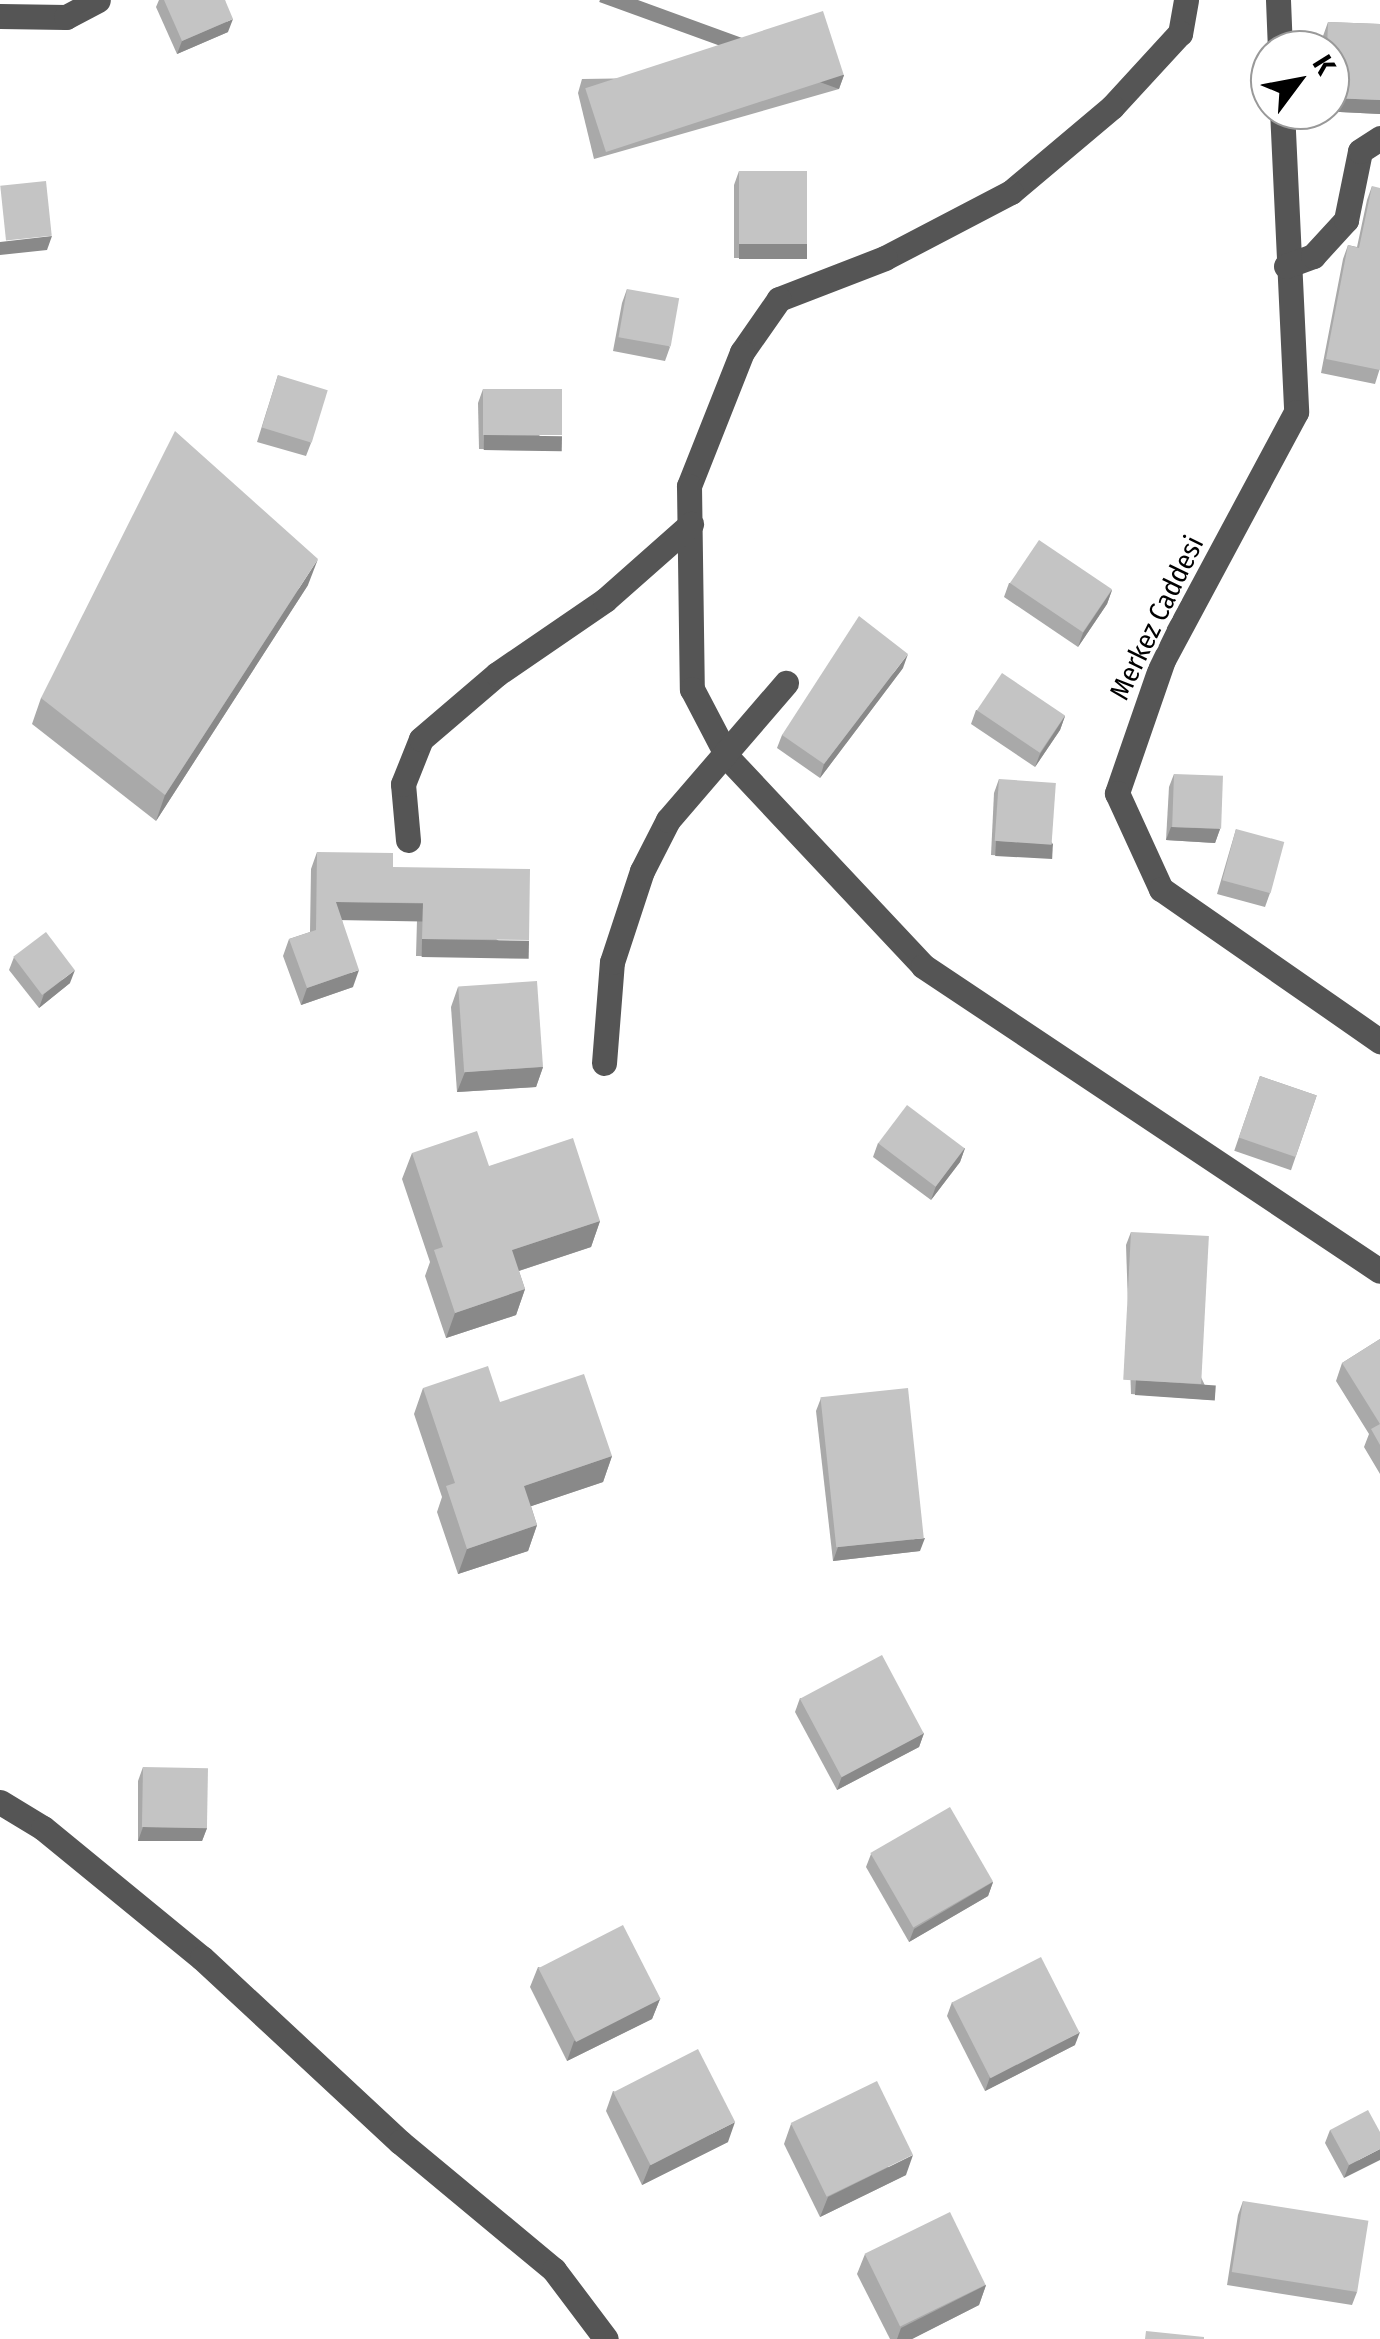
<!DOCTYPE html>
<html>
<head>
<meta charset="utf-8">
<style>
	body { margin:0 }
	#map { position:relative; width:1380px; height:2339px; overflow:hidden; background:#fff; font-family:"Fira Sans Condensed",sans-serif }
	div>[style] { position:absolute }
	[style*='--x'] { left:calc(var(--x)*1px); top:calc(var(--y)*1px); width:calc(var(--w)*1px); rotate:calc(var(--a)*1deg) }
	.minor>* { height:25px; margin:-12.5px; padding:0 12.5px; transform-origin:12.5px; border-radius:12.5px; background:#555 }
	.wall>* { inset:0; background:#a9a9a9; transform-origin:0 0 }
	.shaded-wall>* { inset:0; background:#898989; transform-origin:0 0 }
	.building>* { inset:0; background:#c4c4c4; transform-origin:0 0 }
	span { translate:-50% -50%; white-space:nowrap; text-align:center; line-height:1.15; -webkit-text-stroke:9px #fff; paint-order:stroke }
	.street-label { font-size:28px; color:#000 }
	.north { position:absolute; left:1250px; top:30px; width:100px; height:100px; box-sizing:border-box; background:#fff; border:2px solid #999; border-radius:50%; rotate:58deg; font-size:28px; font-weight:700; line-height:40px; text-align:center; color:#000 }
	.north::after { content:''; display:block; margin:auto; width:35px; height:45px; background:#000; clip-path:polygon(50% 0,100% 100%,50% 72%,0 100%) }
</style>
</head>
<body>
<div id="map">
	<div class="minor">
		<i style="--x:1186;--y:0;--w:34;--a:100"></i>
		<i style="--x:1180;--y:33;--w:100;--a:132.6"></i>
		<i style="--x:1112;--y:107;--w:132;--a:139.9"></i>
		<i style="--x:1011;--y:192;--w:142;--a:152.4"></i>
		<i style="--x:885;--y:258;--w:114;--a:158.9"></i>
		<i style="--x:779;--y:299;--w:65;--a:124.9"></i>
		<i style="--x:742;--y:352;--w:144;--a:111.6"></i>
		<i style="--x:689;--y:486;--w:203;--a:89.2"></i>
		<i style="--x:692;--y:689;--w:78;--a:62.4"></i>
		<i style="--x:728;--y:758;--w:285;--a:46.8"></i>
		<i style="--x:923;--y:966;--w:549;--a:33.72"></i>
		<i style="--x:1278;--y:0;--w:50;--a:87.7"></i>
		<i style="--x:0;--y:16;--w:66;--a:0.9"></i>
		<i style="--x:66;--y:17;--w:36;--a:-28"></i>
		<i style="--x:1282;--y:110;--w:302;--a:87.3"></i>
		<i style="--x:1296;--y:412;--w:281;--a:118.2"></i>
		<i style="--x:1163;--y:660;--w:141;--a:109.1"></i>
		<i style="--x:1117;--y:793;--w:106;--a:65.4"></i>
		<i style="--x:1161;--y:889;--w:267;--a:34.8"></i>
		<i style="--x:1286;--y:266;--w:29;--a:-20"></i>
		<i style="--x:1313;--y:256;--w:49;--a:-47.5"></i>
		<i style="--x:1346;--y:220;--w:70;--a:-78.5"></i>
		<i style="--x:1360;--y:151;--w:24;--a:-33"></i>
		<i style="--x:408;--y:840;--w:56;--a:-95.1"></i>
		<i style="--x:403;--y:784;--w:48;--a:-68.2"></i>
		<i style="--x:421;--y:739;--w:100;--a:-40.5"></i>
		<i style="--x:497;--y:674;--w:131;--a:-34.4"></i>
		<i style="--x:605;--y:600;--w:115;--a:-41.5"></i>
		<i style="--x:604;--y:1063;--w:101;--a:-85.5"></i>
		<i style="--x:612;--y:962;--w:96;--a:-71.8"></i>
		<i style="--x:642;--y:871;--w:57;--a:-63"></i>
		<i style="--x:668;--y:820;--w:181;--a:-49.3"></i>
		<i style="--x:0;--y:1802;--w:50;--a:31.2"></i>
		<i style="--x:43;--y:1828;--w:205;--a:39.3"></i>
		<i style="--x:202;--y:1958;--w:270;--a:42.9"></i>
		<i style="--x:400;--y:2142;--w:200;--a:39.7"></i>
		<i style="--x:554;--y:2270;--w:86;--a:53"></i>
	</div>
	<div class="wall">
		<i style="clip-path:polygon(159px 0,225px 0,228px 32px,177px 54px,156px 7px)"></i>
		<i style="clip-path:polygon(1328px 22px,1380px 24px,1380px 114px,1320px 111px,1330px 110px,1330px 50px,1323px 50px,1323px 36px)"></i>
		<i style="clip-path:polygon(844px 75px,839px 89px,594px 159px,578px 93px,582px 79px)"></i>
		<i style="clip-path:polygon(739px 171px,802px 258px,734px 258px,734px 185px)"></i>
		<i style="clip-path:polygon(1372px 186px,1380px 368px,1375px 384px,1321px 373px,1343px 259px,1348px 245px,1357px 247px,1367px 200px)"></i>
		<i style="clip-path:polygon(627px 289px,670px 347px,665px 361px,613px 351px,622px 303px)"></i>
		<i style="clip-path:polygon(278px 375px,311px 443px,306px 456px,257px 442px)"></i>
		<i style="clip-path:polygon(483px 389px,557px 450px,479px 449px,478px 403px)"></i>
		<i style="clip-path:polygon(1009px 583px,1112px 590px,1107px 604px,1078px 647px,1004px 597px)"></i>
		<i style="clip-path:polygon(308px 585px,156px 821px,32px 724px,41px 698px)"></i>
		<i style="clip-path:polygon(903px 668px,820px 778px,777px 748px,782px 735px)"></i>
		<i style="clip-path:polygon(976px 710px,1065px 716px,1060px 730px,1035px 767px,971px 724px)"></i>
		<i style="clip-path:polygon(1174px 774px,1220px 829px,1215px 843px,1166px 840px,1169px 787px)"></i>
		<i style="clip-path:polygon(999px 779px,1053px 844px,1048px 858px,991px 855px,994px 793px)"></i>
		<i style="clip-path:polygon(1236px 829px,1270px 893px,1265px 907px,1217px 894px)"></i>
		<i style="clip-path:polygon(317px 852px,393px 867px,522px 957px,416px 956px,417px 920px,342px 920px,353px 987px,301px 1005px,283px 956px,289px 939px,310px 932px,311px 869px)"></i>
		<i style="clip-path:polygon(14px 957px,70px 983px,39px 1008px,9px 970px)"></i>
		<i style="clip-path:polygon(458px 987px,543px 1067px,536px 1087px,457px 1092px,451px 1007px)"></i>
		<i style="left:1260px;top:1076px;width:60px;height:79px;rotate:19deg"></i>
		<i style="clip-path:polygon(878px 1143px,965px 1148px,960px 1162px,931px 1200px,873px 1157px)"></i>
		<i style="clip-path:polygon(412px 1153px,489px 1166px,600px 1221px,591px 1247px,519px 1271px,525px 1289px,516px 1315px,446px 1338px,425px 1276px,430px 1262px,402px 1179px)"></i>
		<i style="clip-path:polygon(1131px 1232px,1212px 1400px,1131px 1394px,1126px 1245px)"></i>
		<i style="clip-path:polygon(1380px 1339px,1380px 1474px,1364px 1447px,1369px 1434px,1336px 1381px,1342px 1363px)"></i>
		<i style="clip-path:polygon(423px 1388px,500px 1402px,612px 1456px,603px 1482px,531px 1506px,537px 1525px,528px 1551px,458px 1574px,437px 1512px,442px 1497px,414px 1414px)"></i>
		<i style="clip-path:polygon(821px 1398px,920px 1551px,833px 1561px,816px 1411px)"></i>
		<i style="clip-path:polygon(800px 1698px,924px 1733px,919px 1747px,837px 1790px,795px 1712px)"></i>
		<i style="clip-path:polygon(143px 1767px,207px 1828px,202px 1841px,138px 1841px,138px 1781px)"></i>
		<i style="clip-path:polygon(871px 1854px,993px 1882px,988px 1896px,909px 1942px,866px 1867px)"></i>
		<i style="clip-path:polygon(538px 1967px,660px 1999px,652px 2019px,567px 2061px,530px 1987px)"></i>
		<i style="clip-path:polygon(952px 2002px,1075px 2045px,985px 2091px,947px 2016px)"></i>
		<i style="clip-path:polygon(613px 2091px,728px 2142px,642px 2185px,606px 2111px)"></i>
		<i style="clip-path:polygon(791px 2124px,906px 2175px,820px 2217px,784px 2144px)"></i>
		<i style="clip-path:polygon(1330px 2130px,1380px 2132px,1344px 2178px,1325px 2143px)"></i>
		<i style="clip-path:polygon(1243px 2201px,1357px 2292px,1352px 2305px,1227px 2285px,1238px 2215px)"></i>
		<i style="clip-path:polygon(865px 2254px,986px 2285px,979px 2305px,912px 2339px,890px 2339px,857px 2274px)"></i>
	</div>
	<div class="shaded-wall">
		<i style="clip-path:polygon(233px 19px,228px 32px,177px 54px,182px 41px)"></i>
		<i style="left:844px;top:75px;width:15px;height:255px;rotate:110deg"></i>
		<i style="clip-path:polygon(1330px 98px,1380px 100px,1380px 114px,1320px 111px,1330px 110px)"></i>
		<i style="clip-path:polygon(52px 236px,47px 250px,0 255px,0 242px)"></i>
		<i style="left:739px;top:244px;width:68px;height:15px"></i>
		<i style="left:484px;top:435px;width:78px;height:15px;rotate:1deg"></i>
		<i style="clip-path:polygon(318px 559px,308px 585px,156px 821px,165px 795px)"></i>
		<i style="clip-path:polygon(1112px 590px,1107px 604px,1078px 647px,1083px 633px)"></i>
		<i style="clip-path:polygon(908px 654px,903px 668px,820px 778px,824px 764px)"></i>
		<i style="clip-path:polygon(1065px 716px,1060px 730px,1035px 767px,1040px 754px)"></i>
		<i style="clip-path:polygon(1171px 827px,1220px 829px,1215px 843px,1166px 840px)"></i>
		<i style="left:996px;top:841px;width:57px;height:15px;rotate:3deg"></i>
		<i style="left:336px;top:902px;width:87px;height:18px;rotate:1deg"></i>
		<i style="left:422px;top:939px;width:107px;height:18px;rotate:1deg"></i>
		<i style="clip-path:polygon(75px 970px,70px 983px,39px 1008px,44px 994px)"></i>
		<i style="clip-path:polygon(359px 970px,353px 987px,301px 1005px,307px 988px)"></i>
		<i style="clip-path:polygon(543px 1067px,536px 1087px,457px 1092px,465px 1072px)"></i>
		<i style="clip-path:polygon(965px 1148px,960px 1162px,931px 1200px,936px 1186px)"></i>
		<i style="clip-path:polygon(600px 1221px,591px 1247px,503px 1276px,512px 1250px)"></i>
		<i style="clip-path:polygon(525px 1289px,516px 1315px,446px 1338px,455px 1313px)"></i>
		<i style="left:1136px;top:1380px;width:80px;height:15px;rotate:4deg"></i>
		<i style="clip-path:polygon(612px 1456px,603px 1482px,514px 1512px,524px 1486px)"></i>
		<i style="clip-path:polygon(537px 1525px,528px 1551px,458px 1574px,467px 1549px)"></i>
		<i style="clip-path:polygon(925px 1538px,920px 1551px,833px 1561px,838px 1547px)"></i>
		<i style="clip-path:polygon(924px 1733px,919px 1747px,837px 1790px,842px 1776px)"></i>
		<i style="clip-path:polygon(143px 1827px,207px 1828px,202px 1841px,138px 1841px)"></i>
		<i style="clip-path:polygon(993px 1882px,988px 1896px,909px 1942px,914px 1929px)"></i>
		<i style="clip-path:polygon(660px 1999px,652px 2019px,567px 2061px,574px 2041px)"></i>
		<i style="clip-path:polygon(1080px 2032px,1075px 2045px,985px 2091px,990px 2077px)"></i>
		<i style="clip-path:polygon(735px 2122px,728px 2142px,642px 2185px,650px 2165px)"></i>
		<i style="clip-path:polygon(1380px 2149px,1380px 2160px,1344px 2178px,1349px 2165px)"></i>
		<i style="clip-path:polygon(913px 2155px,906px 2175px,820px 2217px,828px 2197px)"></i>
		<i style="clip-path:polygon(986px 2285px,979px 2305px,912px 2339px,897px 2339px,901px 2328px)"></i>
	</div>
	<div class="building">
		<i style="clip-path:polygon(164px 0,225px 0,233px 19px,182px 41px)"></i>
		<i style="left:823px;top:11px;width:67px;height:250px;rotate:72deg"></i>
		<i style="clip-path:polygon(1328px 22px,1380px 24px,1380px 100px,1330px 98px,1330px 50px,1327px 50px)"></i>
		<i style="left:739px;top:171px;width:68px;height:73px"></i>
		<i style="left:46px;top:181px;width:55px;height:46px;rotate:84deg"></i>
		<i style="clip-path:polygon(1372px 186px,1380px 188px,1380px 370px,1326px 359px,1348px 245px,1359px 248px)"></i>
		<i style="left:627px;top:289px;width:53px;height:49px;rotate:10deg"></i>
		<i style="left:278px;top:375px;width:52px;height:55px;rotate:17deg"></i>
		<i style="left:483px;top:389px;width:79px;height:46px"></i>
		<i style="clip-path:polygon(175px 431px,318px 559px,165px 795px,41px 698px)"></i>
		<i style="left:1039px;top:540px;width:88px;height:52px;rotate:34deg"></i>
		<i style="clip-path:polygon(859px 616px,908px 654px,824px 764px,782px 735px)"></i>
		<i style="left:1002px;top:673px;width:76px;height:45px;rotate:34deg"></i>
		<i style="left:1174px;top:774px;width:49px;height:53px;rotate:2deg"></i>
		<i style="left:999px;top:779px;width:57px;height:62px;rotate:4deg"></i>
		<i style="left:1236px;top:829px;width:50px;height:53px;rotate:15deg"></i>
		<i style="clip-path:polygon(317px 852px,393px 853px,393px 867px,530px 869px,529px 940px,422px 939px,423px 903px,336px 902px,359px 970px,307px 988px,289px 939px,316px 930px)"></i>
		<i style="left:46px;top:932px;width:48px;height:41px;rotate:53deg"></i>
		<i style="left:537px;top:981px;width:86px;height:79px;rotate:86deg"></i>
		<i style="left:1260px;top:1076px;width:60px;height:65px;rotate:19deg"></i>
		<i style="left:907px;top:1105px;width:72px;height:48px;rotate:37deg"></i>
		<i style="clip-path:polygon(477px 1131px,489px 1166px,573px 1138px,600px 1221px,512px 1250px,525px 1289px,455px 1313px,434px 1250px,443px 1247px,412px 1153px)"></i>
		<i style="left:1131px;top:1232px;width:78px;height:148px;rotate:3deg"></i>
		<i style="clip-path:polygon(1380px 1339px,1380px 1424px,1342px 1363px)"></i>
		<i style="clip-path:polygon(488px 1366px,500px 1402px,584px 1374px,612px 1456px,524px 1486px,537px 1525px,467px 1549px,446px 1486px,455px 1483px,423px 1388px)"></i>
		<i style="left:908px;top:1388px;width:151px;height:88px;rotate:84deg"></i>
		<i style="clip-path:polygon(1380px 1424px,1380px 1445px,1371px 1429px)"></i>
		<i style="left:882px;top:1655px;width:89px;height:93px;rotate:62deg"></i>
		<i style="left:143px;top:1767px;width:65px;height:60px;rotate:1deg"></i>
		<i style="left:950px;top:1807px;width:86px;height:92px;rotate:60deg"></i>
		<i style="left:623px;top:1925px;width:83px;height:95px;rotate:63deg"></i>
		<i style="left:1041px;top:1957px;width:85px;height:100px;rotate:63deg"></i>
		<i style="left:698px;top:2049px;width:82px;height:95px;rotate:63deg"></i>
		<i style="left:877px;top:2081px;width:82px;height:96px;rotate:64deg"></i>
		<i style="clip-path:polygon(1368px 2110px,1380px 2132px,1380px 2149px,1349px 2165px,1330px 2130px)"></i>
		<i style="left:1243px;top:2201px;width:127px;height:72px;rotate:9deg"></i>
		<i style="left:950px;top:2212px;width:81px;height:95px;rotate:64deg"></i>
		<i style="clip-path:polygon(1146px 2331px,1204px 2337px,1204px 2339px,1145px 2339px)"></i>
	</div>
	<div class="street-label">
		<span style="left:1157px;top:618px;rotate:-64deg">Merkez Caddesi</span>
	</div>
	<div class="north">K</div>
</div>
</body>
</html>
